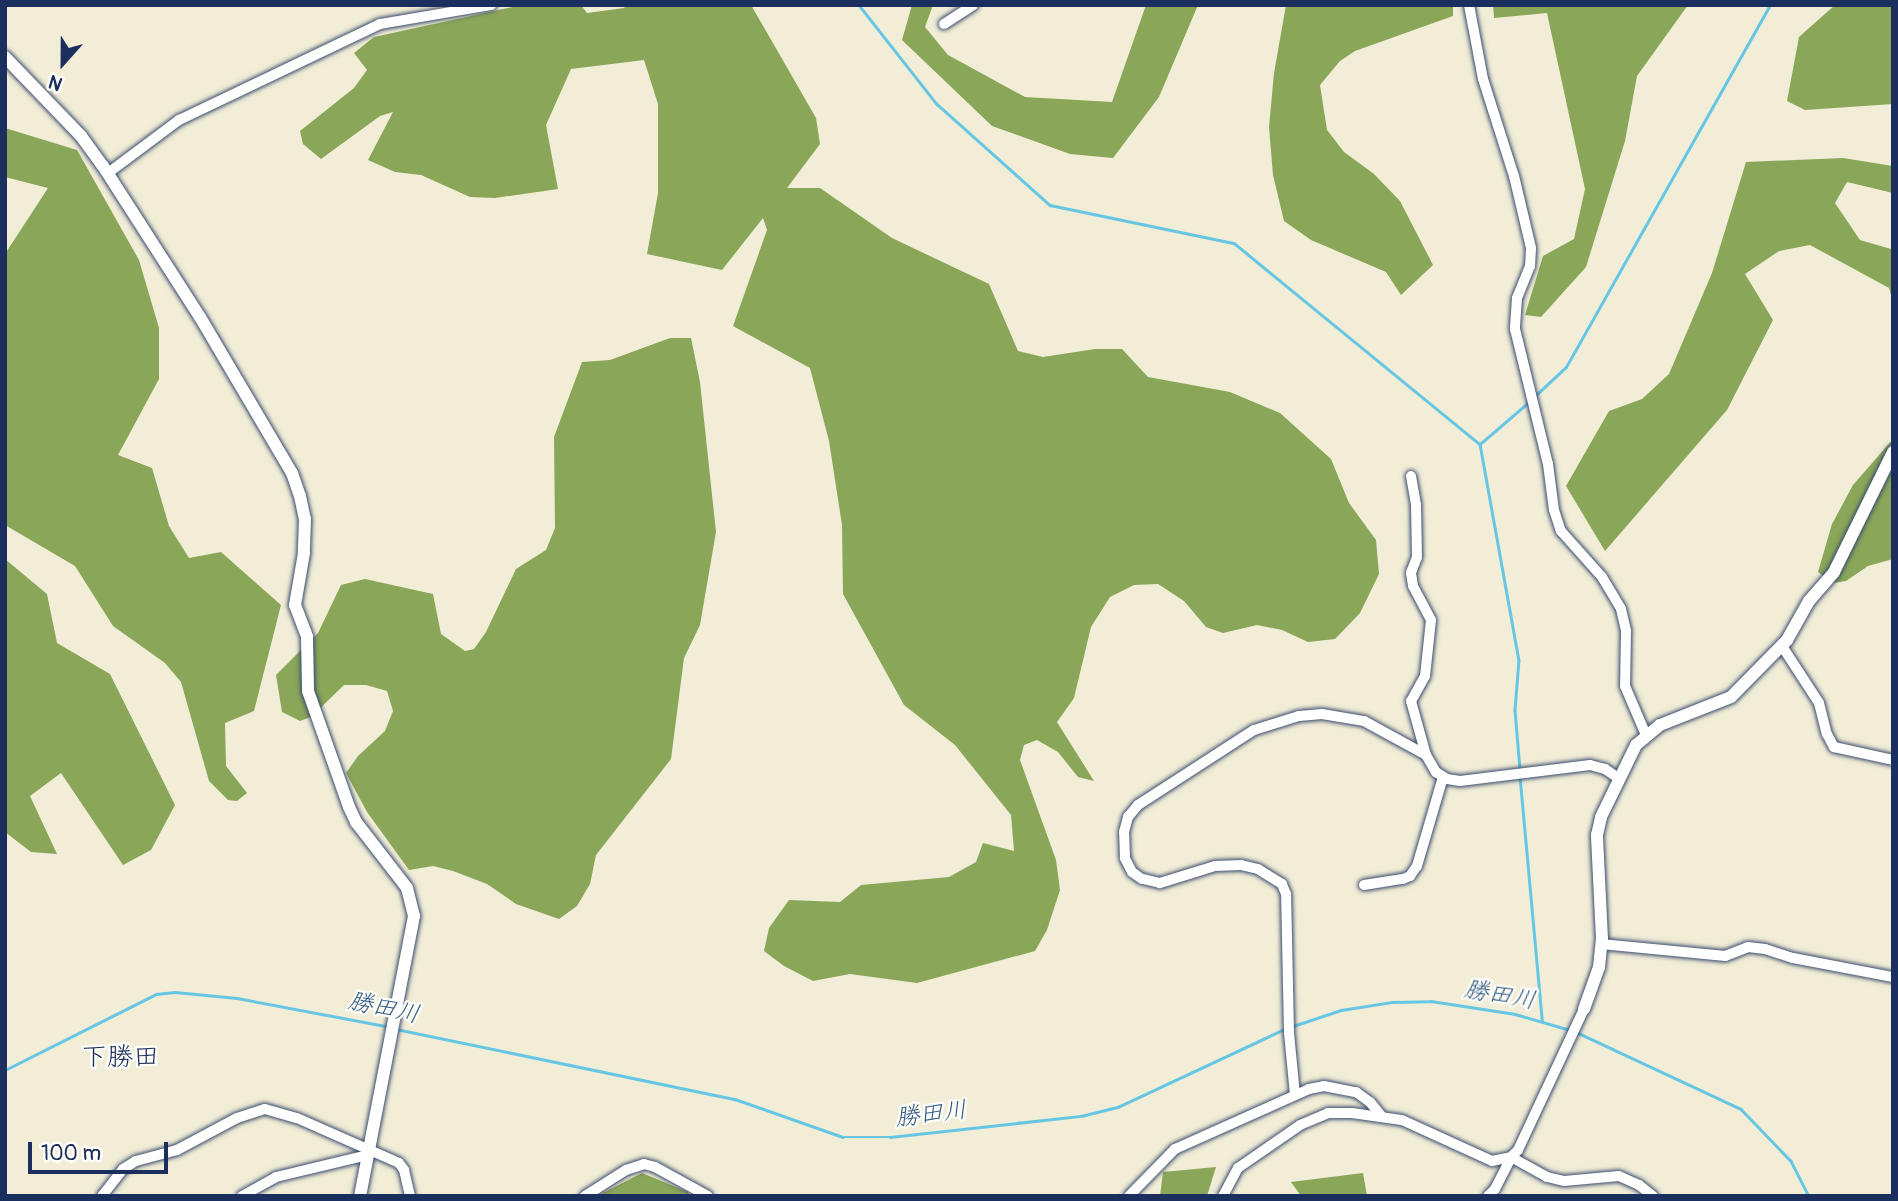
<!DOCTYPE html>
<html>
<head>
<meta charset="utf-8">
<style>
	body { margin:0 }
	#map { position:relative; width:1898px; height:1201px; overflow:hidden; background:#f1edd6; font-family:Pangolin,"Klee One",sans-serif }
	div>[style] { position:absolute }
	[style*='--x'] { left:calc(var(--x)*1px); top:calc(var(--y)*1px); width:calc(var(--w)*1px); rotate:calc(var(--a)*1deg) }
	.forest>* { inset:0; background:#8aa658 }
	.stream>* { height:2.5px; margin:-1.25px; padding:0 1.25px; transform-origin:1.25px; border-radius:1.25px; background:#66c6e4 }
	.roads { filter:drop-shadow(0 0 2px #3b4c70) drop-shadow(0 0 2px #3b4c70) }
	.minor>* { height:10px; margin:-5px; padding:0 5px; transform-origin:5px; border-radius:5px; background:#fff }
	.tertiary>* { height:12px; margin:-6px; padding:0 6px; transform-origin:6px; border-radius:6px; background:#fff }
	span { translate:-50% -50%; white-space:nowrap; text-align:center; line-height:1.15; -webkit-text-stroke:5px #fdfcf7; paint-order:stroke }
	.water-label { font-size:24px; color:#325c86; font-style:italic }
	.quarter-label { font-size:26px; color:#1b2f5e }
	.frame { position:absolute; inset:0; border:7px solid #1b2f5e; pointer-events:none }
	.north { position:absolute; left:28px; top:28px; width:70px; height:70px; -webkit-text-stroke:5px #fdfcf7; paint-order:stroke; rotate:201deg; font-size:19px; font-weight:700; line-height:28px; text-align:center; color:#1b2f5e }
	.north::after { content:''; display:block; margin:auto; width:24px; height:32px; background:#1b2f5e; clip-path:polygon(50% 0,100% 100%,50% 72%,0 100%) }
	.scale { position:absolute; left:28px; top:1142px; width:140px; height:32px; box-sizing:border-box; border:4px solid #1b2f5e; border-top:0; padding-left:9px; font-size:21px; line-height:24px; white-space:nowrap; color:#1b2f5e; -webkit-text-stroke:5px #fdfcf7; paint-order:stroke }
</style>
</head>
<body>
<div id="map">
	<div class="forest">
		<i style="clip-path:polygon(522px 5px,581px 5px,587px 13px,624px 8px,626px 5px,751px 5px,816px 118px,820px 144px,787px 188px,820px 188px,892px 238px,989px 284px,1018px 351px,1043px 357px,1095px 349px,1122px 349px,1148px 377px,1230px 392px,1280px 413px,1331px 459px,1349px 503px,1376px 540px,1379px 574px,1360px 613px,1335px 639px,1308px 642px,1282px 630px,1257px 625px,1223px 633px,1206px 627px,1184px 601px,1158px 584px,1134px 585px,1110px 597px,1091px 627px,1074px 698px,1057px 722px,1094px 781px,1078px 777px,1058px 752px,1037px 740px,1024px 745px,1020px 760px,1056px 860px,1060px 890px,1047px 930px,1035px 951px,917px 983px,850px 974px,813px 981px,784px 966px,764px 951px,769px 928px,789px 900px,840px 902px,861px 885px,949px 877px,976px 862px,983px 843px,1014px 851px,1011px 815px,955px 745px,904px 705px,843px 594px,842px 525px,829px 441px,810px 368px,733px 326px,767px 230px,763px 218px,722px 270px,647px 254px,658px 193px,658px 104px,644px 60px,571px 69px,546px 125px,558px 189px,495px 198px,470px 197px,421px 175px,395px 172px,368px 160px,393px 112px,380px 116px,321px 159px,303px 144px,300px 131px,354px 88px,367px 70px,354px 53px,374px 37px)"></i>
		<i style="clip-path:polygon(912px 5px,933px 5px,925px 27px,948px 55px,1025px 97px,1112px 102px,1146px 5px,1198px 5px,1159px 97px,1113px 158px,1070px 154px,992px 126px,902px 40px)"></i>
		<i style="clip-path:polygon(1286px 5px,1453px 5px,1453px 16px,1355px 51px,1340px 61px,1320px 85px,1327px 130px,1344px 152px,1374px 174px,1400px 201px,1433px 265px,1401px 295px,1386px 272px,1311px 240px,1284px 221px,1273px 175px,1269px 127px,1274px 73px)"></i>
		<i style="clip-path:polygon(1493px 5px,1688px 5px,1637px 76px,1625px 141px,1586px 267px,1541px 317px,1525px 315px,1543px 256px,1574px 239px,1585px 189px,1547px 13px,1494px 18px)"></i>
		<i style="clip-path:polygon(1835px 5px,1893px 5px,1893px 104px,1805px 110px,1787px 101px,1799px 37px)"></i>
		<i style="clip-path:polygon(5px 128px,77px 150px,139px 260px,159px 328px,159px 379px,118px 455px,152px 468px,169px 526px,189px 558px,221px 552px,281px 605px,254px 711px,225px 723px,226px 766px,247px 793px,237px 801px,228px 800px,209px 781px,181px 682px,165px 663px,113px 626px,75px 566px,5px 525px,5px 254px,48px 188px,5px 177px)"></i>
		<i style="clip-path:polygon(1843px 158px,1893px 166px,1893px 193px,1847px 182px,1835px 203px,1860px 240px,1891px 249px,1893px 246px,1893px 302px,1889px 288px,1810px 245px,1779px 251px,1745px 274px,1773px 320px,1727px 410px,1605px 551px,1566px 486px,1609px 411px,1642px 399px,1669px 374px,1712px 273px,1746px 162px)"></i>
		<i style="clip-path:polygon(670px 338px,691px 338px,700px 382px,716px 532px,700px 625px,684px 658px,671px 759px,596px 855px,590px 884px,577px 906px,559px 919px,516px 904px,487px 884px,453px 871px,433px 866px,409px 870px,367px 812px,346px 773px,358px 756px,385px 731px,393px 711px,387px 691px,366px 685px,344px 685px,311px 717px,300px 721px,282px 712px,276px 675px,318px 633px,341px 585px,365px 579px,433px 594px,441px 634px,465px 651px,474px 649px,486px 632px,516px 569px,546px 550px,555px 528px,554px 437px,582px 362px,610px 360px)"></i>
		<i style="clip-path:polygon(1893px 439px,1893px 559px,1868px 566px,1846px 581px,1833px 583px,1818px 572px,1832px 524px,1853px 485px)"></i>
		<i style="clip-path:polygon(5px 559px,47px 594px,57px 643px,110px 674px,175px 805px,151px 850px,123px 865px,61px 773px,30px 796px,57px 854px,31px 852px,5px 832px)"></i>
		<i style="clip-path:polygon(1216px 1167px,1207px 1196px,1160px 1196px,1163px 1172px)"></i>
		<i style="clip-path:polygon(642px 1173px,688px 1192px,689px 1196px,597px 1196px)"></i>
		<i style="clip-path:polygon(1363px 1173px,1367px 1196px,1301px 1196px,1291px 1182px)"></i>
	</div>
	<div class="stream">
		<i style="--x:859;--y:5;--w:126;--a:51.8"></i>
		<i style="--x:937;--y:104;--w:152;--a:41.8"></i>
		<i style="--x:1050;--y:205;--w:188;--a:11.7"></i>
		<i style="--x:1234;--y:243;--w:318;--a:39.3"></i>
		<i style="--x:1480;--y:444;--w:219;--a:79.8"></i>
		<i style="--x:1519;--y:660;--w:50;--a:94.6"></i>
		<i style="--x:1515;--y:710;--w:60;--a:85.2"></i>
		<i style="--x:1535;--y:396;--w:42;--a:-43.1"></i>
		<i style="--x:1566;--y:367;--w:416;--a:-60.6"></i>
		<i style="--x:1480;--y:444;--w:66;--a:-40.7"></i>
		<i style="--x:1520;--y:776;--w:245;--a:84.8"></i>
		<i style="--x:1293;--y:1026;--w:51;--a:-18.4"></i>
		<i style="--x:1341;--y:1010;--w:52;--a:-8.9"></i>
		<i style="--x:1392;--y:1002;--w:39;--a:-1"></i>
		<i style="--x:1431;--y:1001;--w:85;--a:8.8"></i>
		<i style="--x:1515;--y:1014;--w:57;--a:16.2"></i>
		<i style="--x:396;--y:1029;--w:346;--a:11.7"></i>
		<i style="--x:735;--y:1099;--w:114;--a:19.4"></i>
		<i style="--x:843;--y:1137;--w:47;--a:0"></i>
		<i style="--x:890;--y:1137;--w:192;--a:-6.3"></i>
		<i style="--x:1081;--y:1116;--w:38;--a:-14"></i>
		<i style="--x:1118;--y:1107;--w:187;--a:-25.1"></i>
		<i style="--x:1576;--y:1032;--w:182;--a:25"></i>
		<i style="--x:1741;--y:1109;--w:72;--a:46.1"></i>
		<i style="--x:1791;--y:1161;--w:39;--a:63"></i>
		<i style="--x:5;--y:1070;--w:169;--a:-26.7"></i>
		<i style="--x:156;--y:994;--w:19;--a:-6"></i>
		<i style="--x:175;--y:992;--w:62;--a:5.5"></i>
		<i style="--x:237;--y:998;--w:156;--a:10.7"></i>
	</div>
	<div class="roads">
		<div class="minor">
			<i style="--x:1469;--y:5;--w:75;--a:79.3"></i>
			<i style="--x:1483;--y:79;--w:102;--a:72.3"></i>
			<i style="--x:1514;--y:176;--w:74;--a:76.7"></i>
			<i style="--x:1531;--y:248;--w:18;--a:93"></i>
			<i style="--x:1530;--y:266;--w:35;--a:112"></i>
			<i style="--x:1517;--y:298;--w:31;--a:94"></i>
			<i style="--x:1515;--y:329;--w:139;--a:76.3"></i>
			<i style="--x:1548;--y:464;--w:46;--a:82.6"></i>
			<i style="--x:1554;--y:510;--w:22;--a:72"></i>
			<i style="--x:1561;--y:531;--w:62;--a:48.3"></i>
			<i style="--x:1602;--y:577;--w:37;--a:59"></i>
			<i style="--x:1621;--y:609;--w:23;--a:77"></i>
			<i style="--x:1626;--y:631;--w:55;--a:91"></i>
			<i style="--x:1625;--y:686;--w:53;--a:66.8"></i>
			<i style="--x:944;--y:24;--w:35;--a:-33"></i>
			<i style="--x:108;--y:173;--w:89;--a:-36.7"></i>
			<i style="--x:179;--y:120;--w:223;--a:-25.5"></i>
			<i style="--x:380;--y:24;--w:113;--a:-9.7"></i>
			<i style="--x:1411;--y:476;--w:29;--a:80"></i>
			<i style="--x:1416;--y:505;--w:52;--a:88.9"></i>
			<i style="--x:1417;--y:557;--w:17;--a:111"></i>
			<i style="--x:1411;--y:573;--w:13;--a:81"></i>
			<i style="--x:1413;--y:586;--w:38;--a:62"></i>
			<i style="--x:1431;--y:620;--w:56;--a:96.1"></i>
			<i style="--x:1425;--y:676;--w:29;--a:119"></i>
			<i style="--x:1411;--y:701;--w:56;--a:74.5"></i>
			<i style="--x:1426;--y:755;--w:20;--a:60"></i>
			<i style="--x:1436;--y:772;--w:13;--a:32"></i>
			<i style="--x:1447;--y:779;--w:13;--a:9"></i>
			<i style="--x:1460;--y:781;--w:131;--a:-7"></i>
			<i style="--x:1590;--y:765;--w:16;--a:15"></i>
			<i style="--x:1605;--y:769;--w:18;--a:34"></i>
			<i style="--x:1782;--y:646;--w:68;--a:57"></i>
			<i style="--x:1819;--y:703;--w:32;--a:76"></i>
			<i style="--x:1827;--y:734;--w:15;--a:62"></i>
			<i style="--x:1834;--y:747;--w:60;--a:12.4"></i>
			<i style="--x:1364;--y:885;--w:39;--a:-9"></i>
			<i style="--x:1403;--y:879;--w:8;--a:-23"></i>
			<i style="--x:1410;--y:876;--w:12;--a:-55"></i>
			<i style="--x:1417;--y:866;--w:93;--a:-73.7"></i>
			<i style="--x:1601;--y:944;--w:125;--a:5.5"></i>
			<i style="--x:1725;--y:956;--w:25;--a:-21"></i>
			<i style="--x:1748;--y:947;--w:17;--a:7"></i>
			<i style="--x:1765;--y:949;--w:29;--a:18"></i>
			<i style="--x:1793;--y:958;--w:102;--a:10.8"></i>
			<i style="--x:1295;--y:1095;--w:62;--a:-95.5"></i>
			<i style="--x:1289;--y:1033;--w:139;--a:-91.2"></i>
			<i style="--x:1286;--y:894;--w:11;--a:-112"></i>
			<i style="--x:1282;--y:884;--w:28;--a:-148"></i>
			<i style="--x:1258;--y:869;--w:17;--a:-167"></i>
			<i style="--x:1241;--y:865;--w:26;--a:178"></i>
			<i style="--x:1215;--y:866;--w:58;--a:162.8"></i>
			<i style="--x:1160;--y:883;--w:18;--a:-167"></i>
			<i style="--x:1142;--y:879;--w:12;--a:-145"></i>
			<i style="--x:1132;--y:872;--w:16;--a:-117"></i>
			<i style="--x:1125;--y:858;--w:26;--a:-92"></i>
			<i style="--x:1124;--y:832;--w:16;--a:-75"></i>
			<i style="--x:1128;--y:817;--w:16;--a:-50"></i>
			<i style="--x:1138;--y:805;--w:138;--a:-32.9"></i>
			<i style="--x:1254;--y:730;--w:47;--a:-17.3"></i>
			<i style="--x:1299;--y:716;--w:23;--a:-5"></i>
			<i style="--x:1322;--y:714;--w:43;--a:9.5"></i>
			<i style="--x:1364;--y:721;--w:71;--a:28.7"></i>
			<i style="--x:102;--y:1196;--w:34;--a:-52"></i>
			<i style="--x:123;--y:1169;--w:15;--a:-32"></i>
			<i style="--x:136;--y:1161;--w:42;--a:-15"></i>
			<i style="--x:177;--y:1150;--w:68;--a:-28.1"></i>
			<i style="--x:237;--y:1118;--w:29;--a:-18"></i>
			<i style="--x:265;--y:1109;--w:33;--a:16"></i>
			<i style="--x:297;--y:1118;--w:111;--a:23.8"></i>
			<i style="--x:399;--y:1163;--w:9;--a:54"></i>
			<i style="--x:404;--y:1170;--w:27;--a:77"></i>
			<i style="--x:242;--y:1196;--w:39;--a:-29"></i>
			<i style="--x:276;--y:1177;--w:95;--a:-13.4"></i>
			<i style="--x:585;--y:1196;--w:49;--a:-32.4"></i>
			<i style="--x:626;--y:1170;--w:19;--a:-18"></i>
			<i style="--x:644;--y:1164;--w:11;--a:15"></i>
			<i style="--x:655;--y:1167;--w:60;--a:28.7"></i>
			<i style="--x:1129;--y:1196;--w:66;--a:-45.6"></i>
			<i style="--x:1175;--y:1149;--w:147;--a:-24.1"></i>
			<i style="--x:1309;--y:1089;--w:15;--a:-11"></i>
			<i style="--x:1324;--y:1086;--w:33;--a:11"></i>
			<i style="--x:1356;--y:1092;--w:17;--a:36"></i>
			<i style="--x:1370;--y:1102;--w:19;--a:51"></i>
			<i style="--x:1223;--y:1196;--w:32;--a:-62"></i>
			<i style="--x:1238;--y:1168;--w:75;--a:-34.7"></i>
			<i style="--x:1300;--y:1125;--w:30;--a:-23"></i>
			<i style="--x:1328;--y:1113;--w:24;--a:0"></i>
			<i style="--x:1352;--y:1113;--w:50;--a:8"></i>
			<i style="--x:1402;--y:1120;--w:99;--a:24.5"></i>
			<i style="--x:1492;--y:1161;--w:19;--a:-12"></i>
			<i style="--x:1511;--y:1157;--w:10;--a:-45"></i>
			<i style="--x:1518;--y:1150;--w:156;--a:-64.9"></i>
			<i style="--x:1488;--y:1196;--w:10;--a:-45"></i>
			<i style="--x:1495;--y:1189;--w:36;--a:-63"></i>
			<i style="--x:1511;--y:1157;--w:41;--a:29.1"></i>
			<i style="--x:1547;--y:1177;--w:17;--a:13"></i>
			<i style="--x:1564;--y:1181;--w:55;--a:-5.2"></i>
			<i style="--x:1619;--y:1176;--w:22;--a:24"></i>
			<i style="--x:1639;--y:1185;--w:18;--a:38"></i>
		</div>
		<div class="tertiary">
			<i style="--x:5;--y:57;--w:110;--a:46.1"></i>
			<i style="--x:81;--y:136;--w:37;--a:54"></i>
			<i style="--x:103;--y:166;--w:179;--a:57.3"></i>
			<i style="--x:200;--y:317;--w:181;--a:59.5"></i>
			<i style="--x:292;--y:473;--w:24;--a:71"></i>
			<i style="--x:300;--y:496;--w:24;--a:78"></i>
			<i style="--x:305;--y:519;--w:34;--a:92"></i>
			<i style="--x:304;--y:553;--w:53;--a:99.8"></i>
			<i style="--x:295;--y:605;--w:34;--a:69"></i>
			<i style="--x:307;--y:637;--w:54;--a:88.9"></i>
			<i style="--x:308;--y:691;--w:123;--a:70.5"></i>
			<i style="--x:349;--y:807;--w:17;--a:65"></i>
			<i style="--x:356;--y:822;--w:83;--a:52.3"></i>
			<i style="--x:407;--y:888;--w:29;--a:76"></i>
			<i style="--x:414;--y:916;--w:285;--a:100.9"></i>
			<i style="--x:1584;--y:1009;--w:45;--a:-70.3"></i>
			<i style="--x:1599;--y:967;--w:28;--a:-84"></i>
			<i style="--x:1602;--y:939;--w:104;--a:-92.8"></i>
			<i style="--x:1597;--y:835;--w:18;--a:-77"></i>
			<i style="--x:1601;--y:817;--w:80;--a:-64.1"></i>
			<i style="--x:1636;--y:745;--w:31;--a:-40"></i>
			<i style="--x:1660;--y:725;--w:76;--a:-21.5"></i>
			<i style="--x:1731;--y:697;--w:80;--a:-45.5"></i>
			<i style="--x:1787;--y:640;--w:45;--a:-60.6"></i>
			<i style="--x:1809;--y:601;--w:38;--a:-49"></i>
			<i style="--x:1834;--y:572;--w:134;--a:-63.8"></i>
		</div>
	</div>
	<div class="water-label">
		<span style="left:1500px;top:995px;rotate:10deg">勝田川</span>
		<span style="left:384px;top:1008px;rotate:12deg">勝田川</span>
		<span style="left:931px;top:1114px;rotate:-7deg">勝田川</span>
	</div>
	<div class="quarter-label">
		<span style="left:120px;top:1058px">下勝田</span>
	</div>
	<div class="frame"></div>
	<div class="north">N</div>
	<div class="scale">100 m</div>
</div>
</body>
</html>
